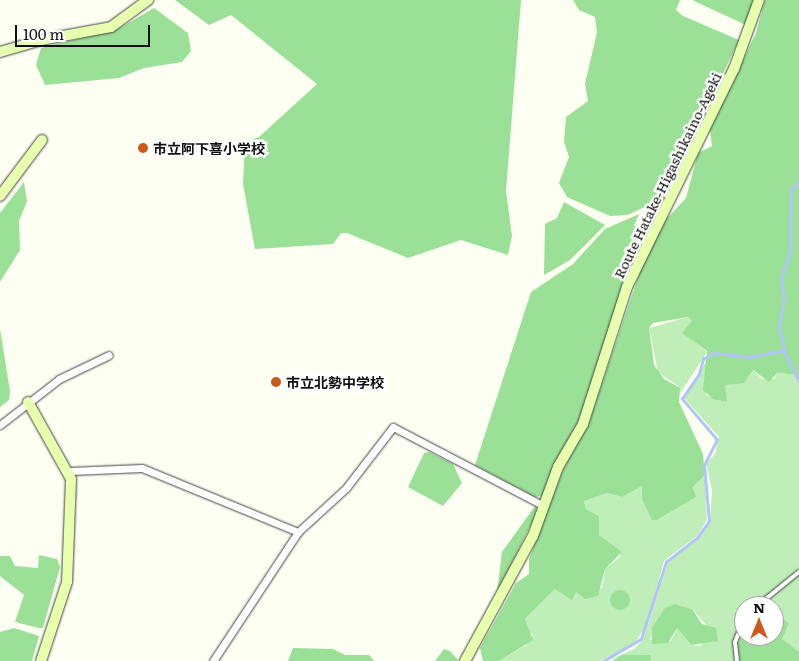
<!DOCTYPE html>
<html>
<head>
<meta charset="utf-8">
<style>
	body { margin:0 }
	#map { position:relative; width:799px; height:661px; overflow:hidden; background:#fdfff3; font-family:Literata,"Noto Sans JP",serif }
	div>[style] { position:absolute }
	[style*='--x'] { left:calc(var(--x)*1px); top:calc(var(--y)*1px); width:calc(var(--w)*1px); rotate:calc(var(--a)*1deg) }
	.green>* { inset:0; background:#bfeeb8 }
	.forest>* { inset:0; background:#9ae096 }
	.round { border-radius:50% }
	.stream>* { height:2.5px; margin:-1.25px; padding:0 1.25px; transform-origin:1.25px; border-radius:1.25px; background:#b3c4fc }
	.roads { filter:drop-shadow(0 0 1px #434343) drop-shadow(0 0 1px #434343) }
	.lane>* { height:4px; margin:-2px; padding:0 2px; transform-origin:2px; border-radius:2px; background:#fff }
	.street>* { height:7px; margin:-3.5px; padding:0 3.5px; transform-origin:3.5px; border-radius:3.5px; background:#fff }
	.secondary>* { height:10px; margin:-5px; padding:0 5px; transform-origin:5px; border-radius:5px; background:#e8ffae }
	.dots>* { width:14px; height:14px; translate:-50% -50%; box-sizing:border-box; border:2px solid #fff; border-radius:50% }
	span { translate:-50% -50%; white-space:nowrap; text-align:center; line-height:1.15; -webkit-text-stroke:5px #fff; paint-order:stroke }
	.poi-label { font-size:14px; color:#101010; font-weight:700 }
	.left { translate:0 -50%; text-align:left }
	.street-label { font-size:14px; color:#101010 }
	.north { position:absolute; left:734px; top:596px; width:50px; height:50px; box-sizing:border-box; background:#fff; border:1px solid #9f9f9f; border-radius:50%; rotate:0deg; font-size:14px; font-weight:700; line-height:20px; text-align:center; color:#101010 }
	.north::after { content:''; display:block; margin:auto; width:18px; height:22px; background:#ce581a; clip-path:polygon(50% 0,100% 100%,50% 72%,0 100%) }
	.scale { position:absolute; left:15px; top:25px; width:135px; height:22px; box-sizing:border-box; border:2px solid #101010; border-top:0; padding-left:6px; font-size:15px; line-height:18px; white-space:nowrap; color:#101010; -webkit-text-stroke:4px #fff; paint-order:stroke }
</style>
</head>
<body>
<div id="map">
	<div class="green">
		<i style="clip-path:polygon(688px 317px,692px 321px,683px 333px,707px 352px,679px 395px,678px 386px,658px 372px,649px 328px)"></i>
		<i style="clip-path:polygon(evenodd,709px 357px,706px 395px,726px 402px,725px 385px,746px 380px,753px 370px,762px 379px,774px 379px,777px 373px,799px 375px,799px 661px,650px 661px,646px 655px,627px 655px,606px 661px,634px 649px,643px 640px,668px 563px,699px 538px,710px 521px,712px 490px,706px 463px,715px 454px,719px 437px,684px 398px,709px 357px,675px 604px,692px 609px,708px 627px,701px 646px,691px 645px,677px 628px,671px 641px,650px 640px,661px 614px,675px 604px,709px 357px,744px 606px,774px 606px,774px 636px,744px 636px,744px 606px)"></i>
		<i style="clip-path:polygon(705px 475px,707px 520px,697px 536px,664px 561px,647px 624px,635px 643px,600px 661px,499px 661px,526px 645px,533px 635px,525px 628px,525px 619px,555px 589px,576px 592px,602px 588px,605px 569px,621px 556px,599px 535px,599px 516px,586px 509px,584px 501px,607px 493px,622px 497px,642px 486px,642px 499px,657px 520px,696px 497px,693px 487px)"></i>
	</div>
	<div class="forest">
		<i style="clip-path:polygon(175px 0,521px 0,506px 191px,512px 236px,508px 255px,461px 240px,408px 258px,347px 233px,341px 233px,333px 244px,255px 249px,243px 184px,245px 142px,259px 137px,317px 84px,231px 15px,209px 25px)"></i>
		<i style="clip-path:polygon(573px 0,680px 0,676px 10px,683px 16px,739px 40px,663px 199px,627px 215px,610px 216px,567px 197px,559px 183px,569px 157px,564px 142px,566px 117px,588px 101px,585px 84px,597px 32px,595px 17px,579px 10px)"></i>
		<i style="clip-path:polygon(692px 0,754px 0,748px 26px)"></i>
		<i style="clip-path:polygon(765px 0,799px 0,799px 375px,777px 373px,769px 382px,753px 370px,744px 383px,725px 385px,727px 402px,713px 399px,703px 390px,707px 351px,682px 333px,692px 321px,688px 317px,653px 323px,649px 328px,654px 365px,664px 379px,680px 388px,679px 402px,703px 454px,705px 475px,693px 487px,696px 497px,657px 520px,652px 520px,642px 499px,642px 486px,622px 497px,607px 493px,584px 501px,586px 509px,599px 516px,599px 535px,622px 552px,605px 569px,598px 596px,585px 599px,576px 592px,572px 600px,555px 589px,525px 619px,533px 640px,499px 661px,483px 661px,480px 648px,516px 583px,529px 574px,529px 559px,563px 470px,590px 419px,643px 263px,661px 225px,686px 198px,698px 153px,712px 146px,710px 129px,756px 33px)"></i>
		<i style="clip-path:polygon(154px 8px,188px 33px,191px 51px,182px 62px,144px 68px,119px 78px,45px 85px,36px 65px,41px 48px,118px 29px)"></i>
		<i style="clip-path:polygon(24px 182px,27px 201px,19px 221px,20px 250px,0 282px,0 213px)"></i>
		<i style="clip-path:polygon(564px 202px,605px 225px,570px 260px,544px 275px,545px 224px,557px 218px)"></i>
		<i style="clip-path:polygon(639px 214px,634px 226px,646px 233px,622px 287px,579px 423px,542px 496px,535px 497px,475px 465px,531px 292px,573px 264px,605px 229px)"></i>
		<i style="clip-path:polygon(0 329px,10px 391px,9px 400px,0 407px)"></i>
		<i style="clip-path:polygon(429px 452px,453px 464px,462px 483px,443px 506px,408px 487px,424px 453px)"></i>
		<i style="clip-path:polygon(535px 506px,538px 511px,497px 592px,502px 552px)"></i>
		<i style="clip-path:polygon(39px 555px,57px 559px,60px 567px,43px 628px,39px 628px,15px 622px,24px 595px,0 576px,0 556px,10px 556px,15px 566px,38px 568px)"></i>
		<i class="round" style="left:610px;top:590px;width:20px;height:20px"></i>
		<i style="clip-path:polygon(675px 604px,692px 609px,702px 624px,716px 628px,718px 641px,691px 645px,677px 628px,668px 643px,652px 644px,652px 628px,665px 608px)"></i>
		<i style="clip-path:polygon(784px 620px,789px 623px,782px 639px,799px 652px,799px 661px,740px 661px,738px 648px,744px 627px,744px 636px,774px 636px,774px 622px)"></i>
		<i style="clip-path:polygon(14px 628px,39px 636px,32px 661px,0 661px,0 632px)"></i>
		<i style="clip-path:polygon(293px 648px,333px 649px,345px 655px,369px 655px,374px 661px,288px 661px)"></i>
		<i style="clip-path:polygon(444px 649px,450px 651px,459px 661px,435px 661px)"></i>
		<i style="clip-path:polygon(622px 655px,651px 655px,651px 657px,650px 661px,612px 661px)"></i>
	</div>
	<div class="stream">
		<i style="--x:784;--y:351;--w:34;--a:63"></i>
		<i style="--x:603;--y:661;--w:44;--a:-30.1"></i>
		<i style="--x:641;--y:639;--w:81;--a:-72"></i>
		<i style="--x:666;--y:562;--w:39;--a:-38"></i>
		<i style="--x:697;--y:538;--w:21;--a:-55"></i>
		<i style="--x:709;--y:521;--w:56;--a:-95.1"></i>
		<i style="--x:704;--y:465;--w:28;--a:-63"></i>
		<i style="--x:717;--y:440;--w:54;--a:-130.5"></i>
		<i style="--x:682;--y:399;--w:30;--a:-56"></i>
		<i style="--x:699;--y:374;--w:16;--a:-75"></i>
		<i style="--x:703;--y:359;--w:13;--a:-29"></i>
		<i style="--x:714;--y:353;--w:37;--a:6"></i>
		<i style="--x:751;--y:357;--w:34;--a:-12"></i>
		<i style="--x:784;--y:350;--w:24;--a:-102"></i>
		<i style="--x:779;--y:327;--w:28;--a:-80"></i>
		<i style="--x:784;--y:299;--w:20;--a:-99"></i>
		<i style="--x:781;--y:279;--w:29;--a:-72"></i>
		<i style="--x:790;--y:251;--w:62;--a:-89.1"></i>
		<i style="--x:791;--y:189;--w:11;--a:-41"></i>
	</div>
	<div class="roads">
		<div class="lane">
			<i style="--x:757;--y:606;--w:54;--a:-39"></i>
			<i style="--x:737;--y:661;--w:19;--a:-96"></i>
			<i style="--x:735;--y:642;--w:24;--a:-68"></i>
		</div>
		<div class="street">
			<i style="--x:0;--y:425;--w:75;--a:-37.9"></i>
			<i style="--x:59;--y:379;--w:55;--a:-25.6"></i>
			<i style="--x:70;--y:471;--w:72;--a:-2.4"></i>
			<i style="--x:142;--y:468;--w:169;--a:22.3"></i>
			<i style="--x:213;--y:661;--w:154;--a:-56.6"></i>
			<i style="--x:298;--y:532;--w:65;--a:-42.5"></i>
			<i style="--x:346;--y:488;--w:77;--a:-52.4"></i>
			<i style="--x:393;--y:427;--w:170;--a:27.6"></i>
		</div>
		<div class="secondary">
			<i style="--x:0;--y:52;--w:43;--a:-16.3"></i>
			<i style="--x:41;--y:40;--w:71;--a:-10.5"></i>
			<i style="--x:111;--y:27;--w:46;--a:-36.1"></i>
			<i style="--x:0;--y:196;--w:70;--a:-53.1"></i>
			<i style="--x:28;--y:402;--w:88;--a:60.8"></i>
			<i style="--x:71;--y:479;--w:103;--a:92.2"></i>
			<i style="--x:67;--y:582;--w:83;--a:108.2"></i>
			<i style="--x:465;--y:661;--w:142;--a:-61.5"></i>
			<i style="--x:533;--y:536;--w:73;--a:-70.1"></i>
			<i style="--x:558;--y:467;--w:50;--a:-59.8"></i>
			<i style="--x:583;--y:424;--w:144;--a:-72.2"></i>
			<i style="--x:627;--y:287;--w:243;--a:-63.9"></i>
			<i style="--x:734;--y:69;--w:73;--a:-70.1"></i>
		</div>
	</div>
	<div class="dots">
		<i style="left:143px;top:148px;background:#ce581a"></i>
		<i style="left:276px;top:382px;background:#ce581a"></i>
	</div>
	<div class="poi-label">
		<span class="left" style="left:153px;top:148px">市立阿下喜小学校</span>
		<span class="left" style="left:286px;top:382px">市立北勢中学校</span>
	</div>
	<div class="street-label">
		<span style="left:667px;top:175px;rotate:-64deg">Route Hatake-Higashikaino-Ageki</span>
	</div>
	<div class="north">N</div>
	<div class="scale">100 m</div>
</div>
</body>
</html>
